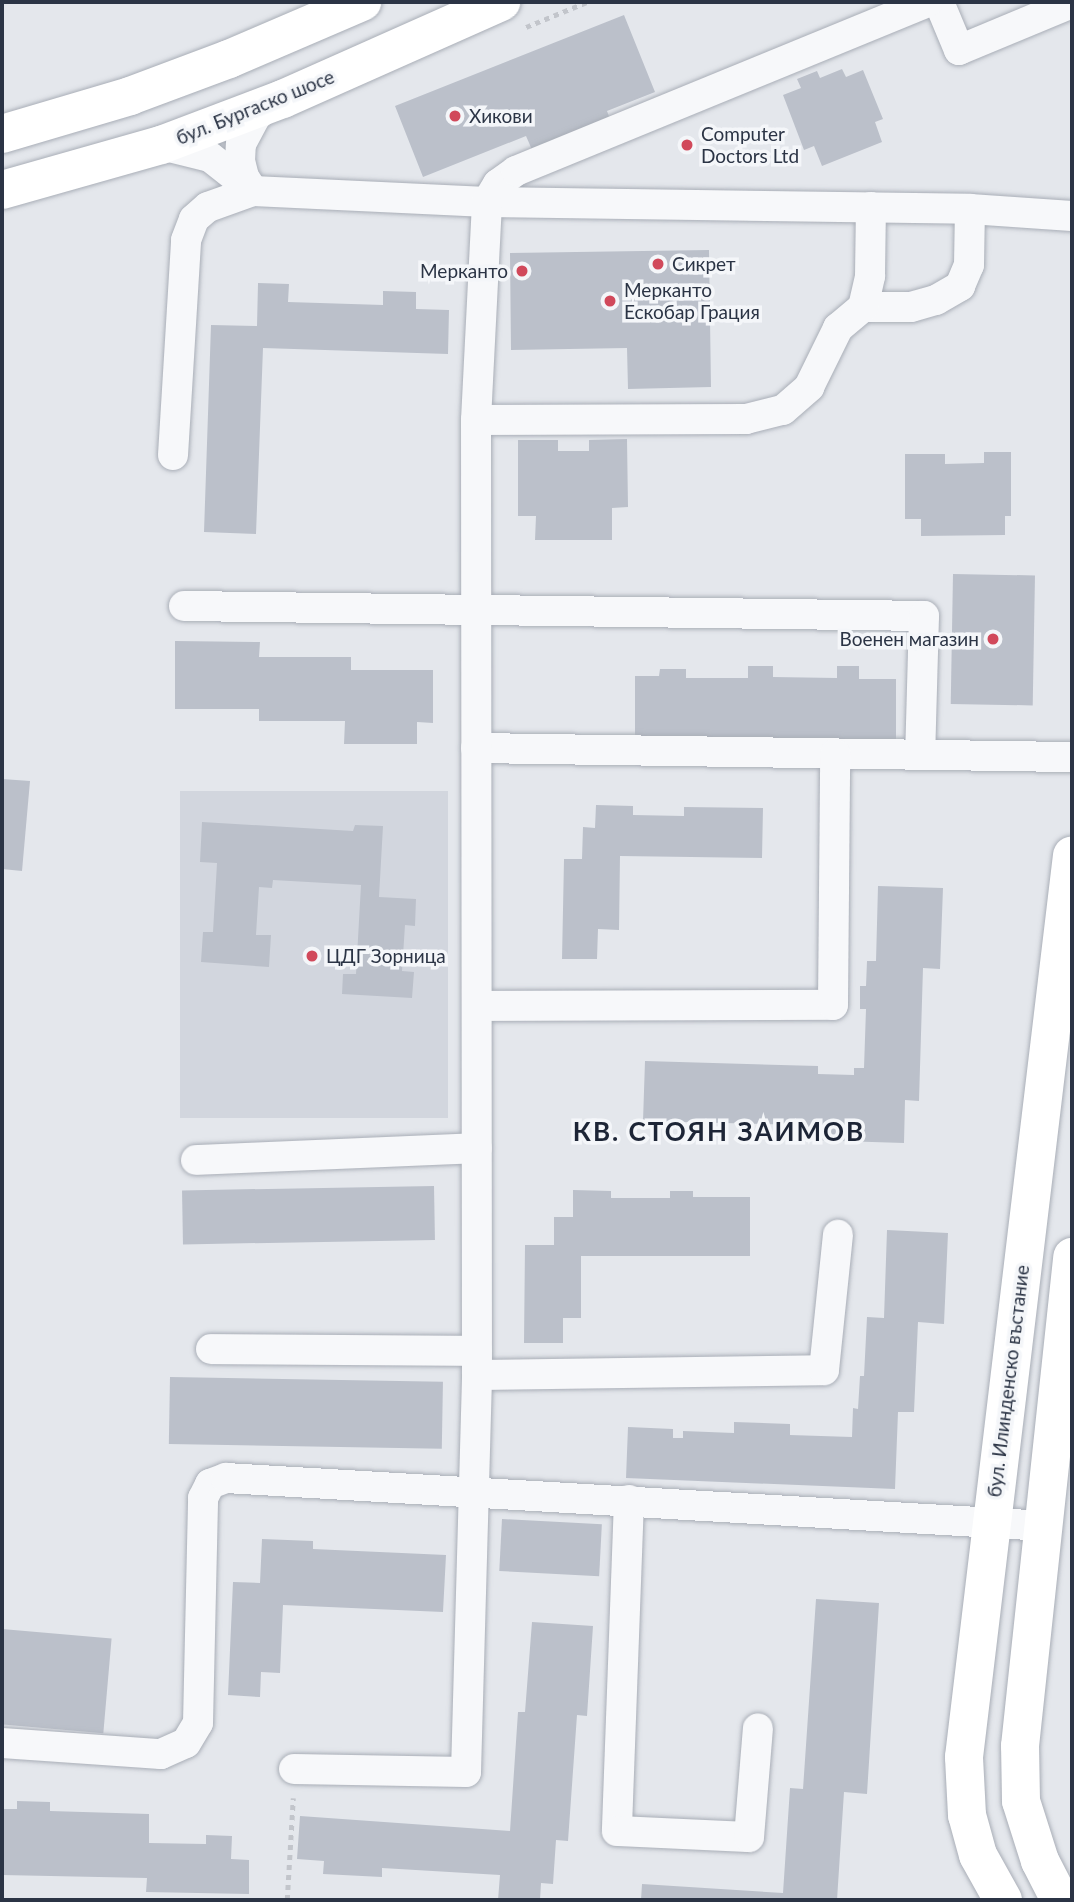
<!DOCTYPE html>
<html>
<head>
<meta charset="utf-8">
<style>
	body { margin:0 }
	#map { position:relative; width:1074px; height:1902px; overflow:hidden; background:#e4e7ec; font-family:Lato,sans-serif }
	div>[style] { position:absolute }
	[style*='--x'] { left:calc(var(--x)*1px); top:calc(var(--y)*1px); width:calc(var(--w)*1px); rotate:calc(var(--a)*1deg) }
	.built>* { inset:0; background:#d2d6de; transform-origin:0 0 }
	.building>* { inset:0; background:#bbc0ca; transform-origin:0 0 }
	.path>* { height:4.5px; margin-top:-2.25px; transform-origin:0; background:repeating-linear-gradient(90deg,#c2c5cb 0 5px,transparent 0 10px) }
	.roads { filter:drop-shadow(0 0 2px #a9aeb7) drop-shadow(0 0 2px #a9aeb7) }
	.minor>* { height:30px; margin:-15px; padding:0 15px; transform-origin:15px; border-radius:15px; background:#f7f8fa }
	.major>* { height:38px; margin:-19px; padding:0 19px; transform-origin:19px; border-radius:19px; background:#fff }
	.dots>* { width:19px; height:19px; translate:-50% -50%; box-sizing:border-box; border:4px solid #f4f6f9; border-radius:50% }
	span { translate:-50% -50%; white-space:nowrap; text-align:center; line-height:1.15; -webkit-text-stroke:7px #f4f6f9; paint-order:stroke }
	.street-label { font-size:19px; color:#2b3445 }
	.poi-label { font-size:19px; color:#2b3445 }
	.left { translate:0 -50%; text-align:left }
	.right { translate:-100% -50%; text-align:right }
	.district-label { font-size:26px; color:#1d2536; font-weight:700; letter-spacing:2px }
	.frame { position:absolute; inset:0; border:4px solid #2b3445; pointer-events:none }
</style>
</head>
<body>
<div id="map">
	<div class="built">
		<i style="left:180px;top:791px;width:268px;height:327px"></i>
	</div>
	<div class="building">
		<i style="clip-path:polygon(624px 15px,655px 92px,607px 111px,613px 127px,536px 159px,526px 136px,423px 177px,395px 106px)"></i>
		<i style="clip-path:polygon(842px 69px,846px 77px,863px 70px,883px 119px,875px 122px,882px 142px,822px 166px,814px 146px,804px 150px,783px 95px,801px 88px,797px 79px,817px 71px,820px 78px)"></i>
		<i style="clip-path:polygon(709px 250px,711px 387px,628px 389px,627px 348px,511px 350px,510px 253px)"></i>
		<i style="clip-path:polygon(258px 283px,289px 284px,288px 302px,383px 305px,383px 291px,416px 292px,416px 309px,449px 310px,448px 354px,263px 348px,256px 534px,204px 532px,211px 325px,257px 326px)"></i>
		<i style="clip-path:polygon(627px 439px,628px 507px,612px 508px,612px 540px,535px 540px,536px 516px,518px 516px,518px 440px,558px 440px,558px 451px,589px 451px,589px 440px)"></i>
		<i style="clip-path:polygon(984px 452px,1011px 452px,1011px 516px,1005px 516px,1005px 535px,921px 536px,921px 519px,905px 519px,905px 454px,945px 454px,945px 464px,984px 463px)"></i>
		<i style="left:953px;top:574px;width:82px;height:130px;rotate:1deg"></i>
		<i style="clip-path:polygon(175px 641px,260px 642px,259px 657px,351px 657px,351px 670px,433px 670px,433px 723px,417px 722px,417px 744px,344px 744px,345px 721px,259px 721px,259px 709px,175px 709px)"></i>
		<i style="clip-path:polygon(748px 666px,773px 666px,773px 677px,837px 678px,837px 666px,859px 666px,859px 679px,896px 679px,896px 741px,635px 741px,635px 676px,659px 676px,660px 669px,686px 669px,686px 678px,748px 678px)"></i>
		<i style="clip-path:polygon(2px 779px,30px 781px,22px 871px,2px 869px)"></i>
		<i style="clip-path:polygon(596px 805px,633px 806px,633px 815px,684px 816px,684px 807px,763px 808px,762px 858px,620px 856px,619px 930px,598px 929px,597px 959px,562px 959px,564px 859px,582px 859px,583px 827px,595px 828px)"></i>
		<i style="clip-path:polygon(202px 822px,353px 831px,355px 825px,383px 826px,379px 897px,416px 899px,415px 926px,405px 925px,402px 971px,414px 972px,412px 998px,342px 994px,343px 974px,356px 974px,361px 885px,273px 880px,272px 888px,259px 887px,256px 935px,271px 935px,269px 967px,201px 962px,203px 932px,213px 932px,217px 863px,200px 862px)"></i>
		<i style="clip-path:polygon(878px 886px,943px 888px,940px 969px,923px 968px,919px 1101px,905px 1100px,904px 1143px,808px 1140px,808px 1125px,643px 1121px,645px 1061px,818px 1066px,818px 1074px,854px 1075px,854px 1068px,864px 1068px,866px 1009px,860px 1009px,860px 986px,866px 986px,867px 961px,876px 961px)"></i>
		<i style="left:434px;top:1186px;width:54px;height:252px;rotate:89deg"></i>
		<i style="clip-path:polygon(573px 1190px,611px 1191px,611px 1198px,670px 1198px,670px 1191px,693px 1191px,693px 1197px,750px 1197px,750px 1256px,581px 1256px,581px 1318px,563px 1318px,563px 1343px,524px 1343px,525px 1245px,554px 1245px,554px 1217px,573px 1217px)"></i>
		<i style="clip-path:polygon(887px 1230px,948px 1233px,944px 1324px,918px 1322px,914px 1412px,898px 1412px,895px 1489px,626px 1478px,628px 1427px,673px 1429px,673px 1438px,683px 1438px,683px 1431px,734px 1433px,734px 1422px,790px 1424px,790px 1435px,852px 1437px,853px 1408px,858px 1409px,860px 1376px,864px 1376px,867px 1317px,884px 1318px)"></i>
		<i style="left:170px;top:1377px;width:273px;height:67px;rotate:1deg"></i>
		<i style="left:502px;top:1519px;width:100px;height:52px;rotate:3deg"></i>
		<i style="clip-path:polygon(262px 1539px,313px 1541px,313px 1549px,446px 1555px,443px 1612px,283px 1605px,280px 1673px,261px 1672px,260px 1697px,228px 1695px,233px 1582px,260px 1583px)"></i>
		<i style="clip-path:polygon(816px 1599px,879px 1603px,867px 1794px,844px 1792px,837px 1900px,641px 1900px,642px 1884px,783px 1893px,790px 1788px,803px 1789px)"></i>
		<i style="clip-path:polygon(532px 1622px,593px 1626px,587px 1716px,577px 1715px,568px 1841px,556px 1840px,553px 1884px,541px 1883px,540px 1900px,498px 1900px,500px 1875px,382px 1868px,382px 1877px,323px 1874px,324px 1861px,297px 1859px,300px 1816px,510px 1831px,518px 1712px,525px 1712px)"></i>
		<i style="left:2px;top:1629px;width:110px;height:95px;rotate:5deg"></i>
		<i style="clip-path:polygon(17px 1801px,50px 1802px,50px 1811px,149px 1814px,149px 1843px,206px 1844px,206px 1835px,232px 1836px,231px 1859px,249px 1860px,249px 1894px,146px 1892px,147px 1878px,2px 1875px,2px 1809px,17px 1809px)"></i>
	</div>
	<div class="path">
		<i style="--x:526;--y:27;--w:66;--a:-22.3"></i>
		<i style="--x:287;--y:1900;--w:102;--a:-86.6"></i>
	</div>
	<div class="roads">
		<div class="minor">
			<i style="--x:939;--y:2;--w:52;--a:67.4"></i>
			<i style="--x:959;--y:50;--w:122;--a:-22.6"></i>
			<i style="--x:161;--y:145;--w:50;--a:13.8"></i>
			<i style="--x:210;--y:157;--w:53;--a:38.2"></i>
			<i style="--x:253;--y:191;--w:17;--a:-123"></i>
			<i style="--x:244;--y:177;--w:16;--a:-104"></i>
			<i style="--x:240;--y:161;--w:17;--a:-87"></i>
			<i style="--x:241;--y:144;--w:32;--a:-62"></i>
			<i style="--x:256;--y:116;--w:19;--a:-39"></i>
			<i style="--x:863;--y:307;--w:48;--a:0"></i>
			<i style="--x:911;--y:307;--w:26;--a:-16"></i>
			<i style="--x:936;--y:300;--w:28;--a:-30"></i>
			<i style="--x:960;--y:286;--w:23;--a:-67"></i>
			<i style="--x:969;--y:265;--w:56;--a:-89"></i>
			<i style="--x:476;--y:420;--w:270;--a:-0.2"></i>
			<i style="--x:746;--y:419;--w:38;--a:-14"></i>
			<i style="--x:783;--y:410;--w:35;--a:-41"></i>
			<i style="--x:809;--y:387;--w:66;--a:-63.8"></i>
			<i style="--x:838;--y:328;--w:33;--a:-40"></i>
			<i style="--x:863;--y:307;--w:32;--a:-77"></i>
			<i style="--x:870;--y:276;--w:69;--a:-89.2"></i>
			<i style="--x:173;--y:455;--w:215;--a:-86.5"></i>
			<i style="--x:186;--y:240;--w:22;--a:-69"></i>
			<i style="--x:194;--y:219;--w:18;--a:-41"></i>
			<i style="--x:208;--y:207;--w:48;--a:-19.6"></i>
			<i style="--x:253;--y:191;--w:234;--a:2.7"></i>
			<i style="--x:487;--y:202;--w:483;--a:0.8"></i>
			<i style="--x:970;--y:209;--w:102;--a:3.9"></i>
			<i style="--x:184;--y:606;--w:740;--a:0.77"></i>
			<i style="--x:924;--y:616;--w:139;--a:91.6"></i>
			<i style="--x:476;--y:748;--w:596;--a:0.87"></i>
			<i style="--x:477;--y:1006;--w:356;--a:-0.2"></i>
			<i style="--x:833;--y:1005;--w:251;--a:-89.5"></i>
			<i style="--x:196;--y:1160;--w:281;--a:-2.4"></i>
			<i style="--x:211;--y:1349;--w:266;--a:0.4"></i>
			<i style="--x:477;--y:1375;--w:347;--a:-0.8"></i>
			<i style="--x:824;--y:1370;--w:136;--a:-84.1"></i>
			<i style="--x:629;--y:1500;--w:331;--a:92.1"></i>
			<i style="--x:617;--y:1831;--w:132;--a:2.6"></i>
			<i style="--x:749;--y:1837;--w:109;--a:-85.3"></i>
			<i style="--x:2;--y:1743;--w:159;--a:4"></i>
			<i style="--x:161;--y:1754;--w:27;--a:-24"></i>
			<i style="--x:186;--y:1743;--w:23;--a:-59"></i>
			<i style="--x:198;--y:1723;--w:225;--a:-88.7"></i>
			<i style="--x:203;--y:1498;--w:16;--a:-63"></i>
			<i style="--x:210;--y:1484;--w:17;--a:-21"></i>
			<i style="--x:226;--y:1478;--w:820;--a:3.35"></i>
			<i style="--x:294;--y:1769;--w:172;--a:1"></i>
			<i style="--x:466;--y:1772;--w:397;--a:-88.4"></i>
			<i style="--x:477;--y:1375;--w:955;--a:-90.06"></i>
			<i style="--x:476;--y:420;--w:218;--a:-87.1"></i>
			<i style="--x:487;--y:202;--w:21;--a:-59"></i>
			<i style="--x:498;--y:184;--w:22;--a:-36"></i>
			<i style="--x:516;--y:171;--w:445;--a:-22.3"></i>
		</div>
		<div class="major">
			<i style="--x:2;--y:134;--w:134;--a:-16.5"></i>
			<i style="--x:130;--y:96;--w:106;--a:-20.5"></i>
			<i style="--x:229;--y:59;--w:145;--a:-23.2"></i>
			<i style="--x:2;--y:190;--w:165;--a:-15.8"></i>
			<i style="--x:161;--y:145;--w:130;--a:-20.7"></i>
			<i style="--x:283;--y:99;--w:239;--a:-24"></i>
			<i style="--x:1003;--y:1900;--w:51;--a:-119.1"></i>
			<i style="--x:978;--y:1855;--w:41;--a:-105.4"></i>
			<i style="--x:967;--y:1815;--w:58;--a:-93"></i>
			<i style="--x:964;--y:1757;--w:908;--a:-83.17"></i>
			<i style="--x:1060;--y:1900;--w:44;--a:-117.1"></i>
			<i style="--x:1040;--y:1861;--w:63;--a:-107.6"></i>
			<i style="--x:1021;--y:1801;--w:55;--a:-91"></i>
			<i style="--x:1020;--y:1746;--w:492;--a:-83.9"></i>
		</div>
	</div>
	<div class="dots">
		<i style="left:455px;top:116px;background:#d1495b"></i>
		<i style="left:687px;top:145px;background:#d1495b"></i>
		<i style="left:658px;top:264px;background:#d1495b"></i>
		<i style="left:522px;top:271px;background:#d1495b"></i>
		<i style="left:610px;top:301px;background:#d1495b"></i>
		<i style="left:993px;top:639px;background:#d1495b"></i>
		<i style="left:312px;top:956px;background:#d1495b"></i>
	</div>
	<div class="street-label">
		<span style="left:255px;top:107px;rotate:-22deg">бул. Бургаско шосе</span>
		<span style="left:1008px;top:1381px;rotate:-83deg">бул. Илинденско въстание</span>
	</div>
	<div class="poi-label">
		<span class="left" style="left:469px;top:116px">Хикови</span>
		<span class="left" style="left:701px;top:145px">Computer<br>Doctors Ltd</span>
		<span class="left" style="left:672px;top:264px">Сикрет</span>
		<span class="right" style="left:508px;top:271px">Мерканто</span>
		<span class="left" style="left:624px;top:301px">Мерканто<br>Ескобар Грация</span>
		<span class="right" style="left:979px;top:639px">Военен магазин</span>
		<span class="left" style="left:326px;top:956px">ЦДГ Зорница</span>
	</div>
	<div class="district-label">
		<span style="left:719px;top:1132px">КВ. СТОЯН ЗАИМОВ</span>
	</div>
	<div class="frame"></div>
</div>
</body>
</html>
